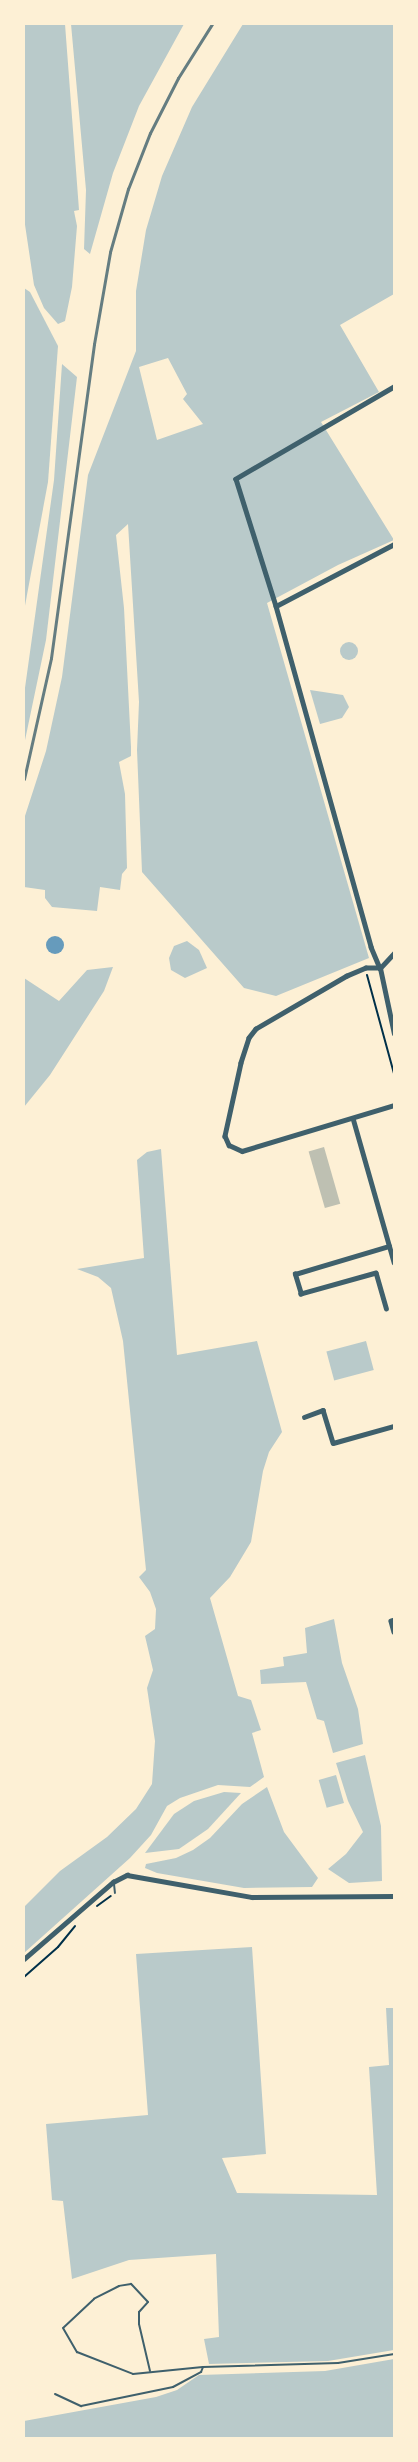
<!DOCTYPE html>
<html>
<head>
<meta charset="utf-8">
<style>
	body { margin:0 }
	#map { position:relative; width:418px; height:2462px; overflow:hidden; background:#fdf0d5; font-family:"Zilla Slab",serif }
	div>[style] { position:absolute }
	[style*='--x'] { left:calc(var(--x)*1px); top:calc(var(--y)*1px); width:calc(var(--w)*1px); rotate:calc(var(--a)*1deg) }
	.green>* { inset:0; background:#b9caca; transform-origin:0 0 }
	.round { border-radius:50% }
	.water>* { inset:0; background:#669bbc }
	.building>* { inset:0; background:#bec0b2; transform-origin:0 0 }
	.path>* { height:2px; margin:-1px; padding:0 1px; transform-origin:1px; border-radius:1px; background:#003049 }
	.service>* { height:2px; margin:-1px; padding:0 1px; transform-origin:1px; border-radius:1px; background:#3f606c }
	.minor>* { height:4.5px; margin:-2.25px; padding:0 2.25px; transform-origin:2.25px; border-radius:2.25px; background:#3f606c }
	.tertiary>* { height:5px; margin:-2.5px; padding:0 2.5px; transform-origin:2.5px; border-radius:2.5px; background:#3f606c }
	.rail>* { height:3px; margin:-1.5px; padding:0 1.5px; transform-origin:1.5px; border-radius:1.5px; background:#657d81 }
	span { translate:-50% -50%; white-space:nowrap; text-align:center; line-height:1.15; -webkit-text-stroke:5px #fdf0d5; paint-order:stroke }
	.frame { position:absolute; inset:0; border:25px solid #fdf0d5; pointer-events:none }
</style>
</head>
<body>
<div id="map">
	<div class="green">
		<i style="clip-path:polygon(24px 24px,65px 24px,79px 210px,74px 211px,77px 226px,72px 287px,65px 321px,58px 324px,44px 308px,34px 285px,24px 218px)"></i>
		<i style="clip-path:polygon(71px 24px,184px 24px,139px 106px,113px 173px,90px 254px,84px 249px,86px 190px)"></i>
		<i style="clip-path:polygon(evenodd,243px 24px,394px 24px,394px 294px,340px 325px,379px 392px,321px 422px,394px 540px,338px 565px,267px 603px,369px 958px,276px 996px,244px 988px,142px 872px,137px 750px,139px 702px,128px 524px,116px 535px,124px 608px,131px 747px,131px 756px,119px 762px,125px 794px,127px 868px,122px 874px,120px 890px,100px 887px,97px 911px,52px 907px,45px 898px,45px 890px,24px 887px,24px 819px,46px 751px,62px 677px,88px 475px,136px 351px,136px 291px,146px 230px,162px 176px,192px 107px,243px 24px,168px 358px,187px 394px,183px 399px,203px 424px,157px 440px,139px 367px,168px 358px)"></i>
		<i style="clip-path:polygon(24px 288px,30px 292px,58px 346px,48px 482px,24px 611px)"></i>
		<i style="clip-path:polygon(62px 364px,77px 377px,46px 640px,24px 745px,24px 695px,54px 480px)"></i>
		<i class="round" style="left:340px;top:642px;width:18px;height:18px"></i>
		<i style="clip-path:polygon(310px 690px,343px 695px,349px 707px,342px 718px,320px 724px)"></i>
		<i style="clip-path:polygon(187px 941px,199px 950px,207px 968px,185px 978px,171px 970px,169px 958px,174px 946px)"></i>
		<i style="clip-path:polygon(113px 967px,104px 991px,50px 1075px,24px 1107px,24px 978px,59px 1001px,87px 970px)"></i>
		<i style="clip-path:polygon(161px 1149px,177px 1355px,257px 1341px,282px 1432px,269px 1452px,263px 1471px,251px 1542px,230px 1577px,210px 1598px,238px 1696px,251px 1700px,261px 1730px,252px 1733px,264px 1777px,250px 1787px,218px 1785px,180px 1798px,167px 1806px,151px 1835px,130px 1858px,24px 1953px,24px 1907px,60px 1871px,107px 1837px,136px 1809px,152px 1784px,155px 1741px,147px 1688px,153px 1670px,145px 1636px,155px 1629px,156px 1609px,150px 1592px,139px 1577px,146px 1570px,123px 1341px,111px 1288px,98px 1277px,77px 1269px,144px 1258px,137px 1160px,147px 1152px)"></i>
		<i style="left:366px;top:1341px;width:30px;height:41px;rotate:75deg"></i>
		<i style="clip-path:polygon(334px 1619px,342px 1663px,358px 1709px,363px 1744px,333px 1753px,324px 1721px,317px 1719px,306px 1682px,261px 1684px,260px 1670px,284px 1666px,283px 1657px,307px 1653px,305px 1628px)"></i>
		<i style="clip-path:polygon(365px 1755px,381px 1826px,382px 1881px,349px 1883px,328px 1869px,346px 1854px,363px 1832px,348px 1801px,336px 1763px)"></i>
		<i style="left:336px;top:1775px;width:29px;height:18px;rotate:74deg"></i>
		<i style="clip-path:polygon(267px 1787px,284px 1832px,318px 1878px,312px 1887px,244px 1888px,157px 1873px,145px 1868px,146px 1864px,176px 1858px,193px 1850px,210px 1838px,242px 1804px)"></i>
		<i style="clip-path:polygon(224px 1792px,241px 1793px,208px 1829px,179px 1849px,145px 1853px,174px 1814px,194px 1801px)"></i>
		<i style="clip-path:polygon(252px 1947px,266px 2154px,222px 2158px,237px 2193px,377px 2195px,369px 2067px,389px 2065px,386px 2008px,394px 2008px,394px 2350px,328px 2361px,209px 2364px,204px 2339px,219px 2337px,216px 2254px,129px 2260px,72px 2279px,63px 2201px,52px 2200px,46px 2124px,148px 2115px,136px 1954px)"></i>
		<i style="clip-path:polygon(394px 2359px,394px 2438px,24px 2438px,24px 2421px,156px 2397px,177px 2390px,199px 2375px,325px 2371px)"></i>
	</div>
	<div class="water">
		<i class="round" style="left:46px;top:936px;width:18px;height:18px"></i>
	</div>
	<div class="building">
		<i style="left:324px;top:1147px;width:59px;height:16px;rotate:74deg"></i>
	</div>
	<div class="path">
		<i style="--x:367;--y:975;--w:103;--a:74.7"></i>
		<i style="--x:97;--y:1906;--w:17;--a:-36"></i>
		<i style="--x:24;--y:1977;--w:45;--a:-41.4"></i>
		<i style="--x:58;--y:1947;--w:27;--a:-51"></i>
	</div>
	<div class="service">
		<i style="--x:114;--y:1884;--w:9;--a:84"></i>
		<i style="--x:150;--y:2371;--w:48;--a:-103.2"></i>
		<i style="--x:139;--y:2324;--w:12;--a:-90"></i>
		<i style="--x:139;--y:2312;--w:13;--a:-48"></i>
		<i style="--x:148;--y:2302;--w:25;--a:-133"></i>
		<i style="--x:131;--y:2284;--w:12;--a:171"></i>
		<i style="--x:119;--y:2286;--w:28;--a:153"></i>
		<i style="--x:94;--y:2299;--w:42;--a:136.9"></i>
		<i style="--x:63;--y:2328;--w:28;--a:60"></i>
		<i style="--x:77;--y:2352;--w:60;--a:21.4"></i>
		<i style="--x:133;--y:2374;--w:70;--a:-5.7"></i>
		<i style="--x:203;--y:2367;--w:135;--a:-1.7"></i>
		<i style="--x:338;--y:2363;--w:57;--a:-9.1"></i>
		<i style="--x:55;--y:2394;--w:29;--a:25"></i>
		<i style="--x:81;--y:2406;--w:94;--a:-11.7"></i>
		<i style="--x:173;--y:2387;--w:32;--a:-28"></i>
		<i style="--x:201;--y:2372;--w:5;--a:-68"></i>
	</div>
	<div class="minor">
		<i style="--x:394;--y:387;--w:183;--a:149.8"></i>
		<i style="--x:236;--y:479;--w:133;--a:72.5"></i>
		<i style="--x:276;--y:606;--w:354;--a:74.4"></i>
		<i style="--x:371;--y:947;--w:23;--a:67"></i>
		<i style="--x:380;--y:968;--w:14;--a:180"></i>
		<i style="--x:366;--y:968;--w:21;--a:157"></i>
		<i style="--x:347;--y:976;--w:105;--a:149.8"></i>
		<i style="--x:256;--y:1029;--w:11;--a:128"></i>
		<i style="--x:249;--y:1038;--w:26;--a:108"></i>
		<i style="--x:241;--y:1063;--w:75;--a:102.4"></i>
		<i style="--x:225;--y:1136;--w:10;--a:66"></i>
		<i style="--x:229;--y:1145;--w:14;--a:25"></i>
		<i style="--x:242;--y:1151;--w:159;--a:-16.8"></i>
		<i style="--x:276;--y:606;--w:133;--a:-27.7"></i>
		<i style="--x:353;--y:1118;--w:150;--a:74.1"></i>
		<i style="--x:386;--y:1309;--w:37;--a:-106"></i>
		<i style="--x:376;--y:1273;--w:78;--a:164.4"></i>
		<i style="--x:301;--y:1294;--w:21;--a:-107"></i>
		<i style="--x:295;--y:1274;--w:98;--a:-16.6"></i>
		<i style="--x:304;--y:1417;--w:20;--a:-20"></i>
		<i style="--x:323;--y:1410;--w:34;--a:73"></i>
		<i style="--x:333;--y:1443;--w:63;--a:-15.6"></i>
		<i style="--x:394;--y:1620;--w:3;--a:162"></i>
		<i style="--x:391;--y:1621;--w:11;--a:75"></i>
		<i style="--x:24;--y:1959;--w:118;--a:-40.9"></i>
		<i style="--x:113;--y:1882;--w:16;--a:-27"></i>
		<i style="--x:127;--y:1875;--w:127;--a:10"></i>
		<i style="--x:252;--y:1897;--w:142;--a:-0.4"></i>
	</div>
	<div class="tertiary">
		<i style="--x:394;--y:953;--w:21;--a:133"></i>
		<i style="--x:380;--y:968;--w:67;--a:78"></i>
	</div>
	<div class="rail">
		<i style="--x:24;--y:779;--w:124;--a:-77.4"></i>
		<i style="--x:51;--y:658;--w:317;--a:-82.2"></i>
		<i style="--x:94;--y:344;--w:93;--a:-80.1"></i>
		<i style="--x:110;--y:252;--w:66;--a:-74.1"></i>
		<i style="--x:128;--y:189;--w:60;--a:-68.6"></i>
		<i style="--x:150;--y:133;--w:62;--a:-63"></i>
		<i style="--x:178;--y:78;--w:64;--a:-57.8"></i>
	</div>
	<div class="frame"></div>
</div>
</body>
</html>
